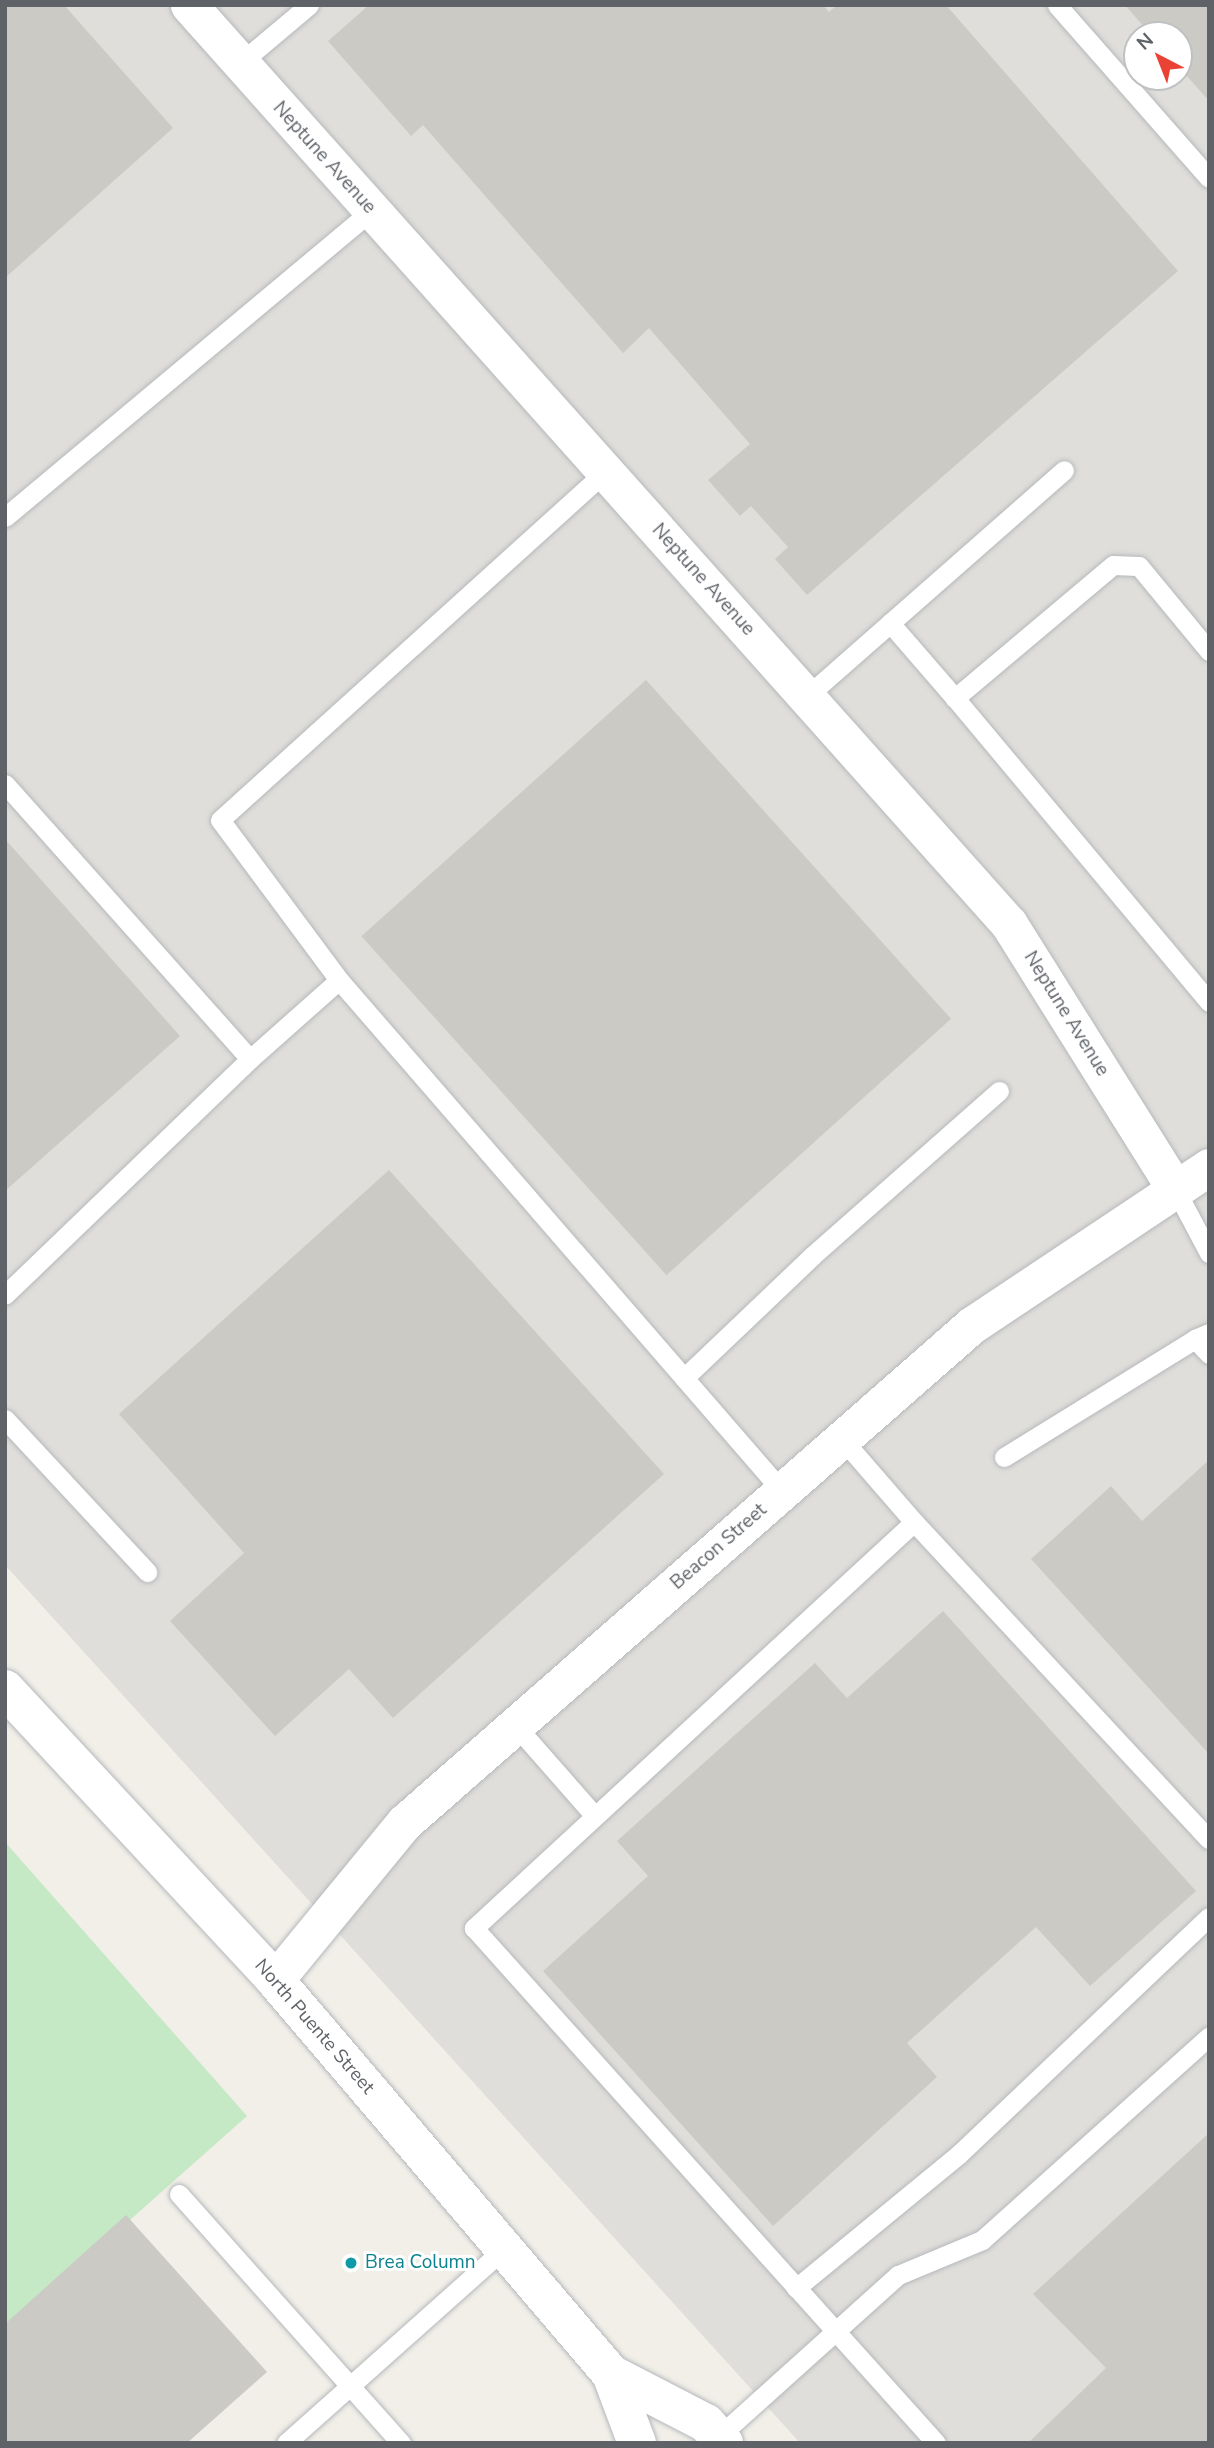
<!DOCTYPE html>
<html>
<head>
<meta charset="utf-8">
<style>
	body { margin:0 }
	#map { position:relative; width:1214px; height:2448px; overflow:hidden; background:#f1efe8; font-family:"Nunito Sans",sans-serif }
	div>[style] { position:absolute }
	[style*='--x'] { left:calc(var(--x)*1px); top:calc(var(--y)*1px); width:calc(var(--w)*1px); rotate:calc(var(--a)*1deg) }
	.industrial>* { inset:0; background:#e0deda }
	.green>* { inset:0; background:#c5e8c5 }
	.building>* { inset:0; background:#cccac5; transform-origin:0 0 }
	.roads { filter:drop-shadow(0 0 2px #b5b8bc) drop-shadow(0 0 2px #b5b8bc) }
	.service>* { height:19px; margin:-9.5px; padding:0 9.5px; transform-origin:9.5px; border-radius:9.5px; background:#fff }
	.minor>* { height:37px; margin:-18.5px; padding:0 18.5px; transform-origin:18.5px; border-radius:18.5px; background:#fff }
	.tertiary>* { height:38px; margin:-19px; padding:0 19px; transform-origin:19px; border-radius:19px; background:#fff }
	.dots>* { width:19px; height:19px; translate:-50% -50%; box-sizing:border-box; border:4px solid #fff; border-radius:50% }
	span { translate:-50% -50%; white-space:nowrap; text-align:center; line-height:1.15; -webkit-text-stroke:6px #fff; paint-order:stroke }
	.street-label { font-size:19px; color:#5f6368 }
	.culture-label { font-size:19px; color:#0d838f }
	.left { translate:0 -50%; text-align:left }
	.frame { position:absolute; inset:0; border:7px solid #5f6368; pointer-events:none }
	.north { position:absolute; left:1123px; top:21px; width:70px; height:70px; box-sizing:border-box; background:#fff; border:2px solid #bfc1c3; border-radius:50%; rotate:318deg; font-size:19px; font-weight:700; line-height:28px; text-align:center; color:#5f6368 }
	.north::after { content:''; display:block; margin:auto; width:24px; height:32px; background:#ea4335; clip-path:polygon(50% 0,100% 100%,50% 72%,0 100%) }
</style>
</head>
<body>
<div id="map">
	<div class="industrial">
		<i style="clip-path:polygon(evenodd,5px 5px,1209px 5px,1209px 2443px,800px 2443px,5px 1565px,5px 5px,1137px 35px,1179px 35px,1179px 77px,1137px 77px,1137px 35px)"></i>
	</div>
	<div class="green">
		<i style="clip-path:polygon(5px 1842px,247px 2116px,5px 2331px)"></i>
	</div>
	<div class="building">
		<i style="clip-path:polygon(5px 5px,64px 5px,173px 128px,5px 278px)"></i>
		<i style="clip-path:polygon(369px 5px,823px 5px,829px 12px,837px 5px,946px 5px,1178px 271px,807px 595px,775px 559px,788px 547px,751px 506px,740px 516px,708px 480px,750px 444px,649px 328px,623px 353px,423px 125px,411px 136px,328px 41px)"></i>
		<i style="clip-path:polygon(1125px 5px,1209px 5px,1209px 101px,1179px 67px,1179px 35px,1151px 35px)"></i>
		<i style="left:646px;top:680px;width:456px;height:383px;rotate:48deg"></i>
		<i style="clip-path:polygon(5px 839px,180px 1036px,5px 1191px)"></i>
		<i style="clip-path:polygon(389px 1170px,664px 1474px,393px 1718px,349px 1669px,275px 1736px,170px 1621px,244px 1553px,119px 1414px)"></i>
		<i style="clip-path:polygon(1209px 1460px,1209px 1754px,1031px 1559px,1111px 1486px,1142px 1521px)"></i>
		<i style="clip-path:polygon(943px 1611px,1196px 1891px,1090px 1986px,1036px 1927px,907px 2043px,937px 2077px,773px 2226px,543px 1971px,648px 1876px,617px 1841px,815px 1663px,847px 1698px)"></i>
		<i style="clip-path:polygon(1209px 2133px,1209px 2443px,1028px 2443px,1106px 2368px,1033px 2294px)"></i>
		<i style="clip-path:polygon(126px 2215px,267px 2372px,187px 2443px,5px 2443px,5px 2324px)"></i>
	</div>
	<div class="roads">
		<div class="service">
			<i style="--x:1057;--y:5;--w:230;--a:48.7"></i>
			<i style="--x:240;--y:63;--w:90;--a:-40"></i>
			<i style="--x:5;--y:517;--w:478;--a:-39.9"></i>
			<i style="--x:890;--y:623;--w:99;--a:49.1"></i>
			<i style="--x:1209;--y:651;--w:110;--a:-129.5"></i>
			<i style="--x:1139;--y:566;--w:26;--a:-178"></i>
			<i style="--x:1113;--y:565;--w:207;--a:139.9"></i>
			<i style="--x:955;--y:698;--w:396;--a:50.1"></i>
			<i style="--x:807;--y:696;--w:342;--a:-41.3"></i>
			<i style="--x:5;--y:784;--w:368;--a:48.3"></i>
			<i style="--x:250;--y:1059;--w:340;--a:136.1"></i>
			<i style="--x:339;--y:980;--w:199;--a:-126.6"></i>
			<i style="--x:220;--y:820;--w:520;--a:-42.12"></i>
			<i style="--x:250;--y:1059;--w:119;--a:-41.6"></i>
			<i style="--x:339;--y:980;--w:678;--a:49.07"></i>
			<i style="--x:1174;--y:1187;--w:75;--a:62.1"></i>
			<i style="--x:1209;--y:1333;--w:15;--a:157"></i>
			<i style="--x:1195;--y:1339;--w:21;--a:47"></i>
			<i style="--x:684;--y:1378;--w:178;--a:-43.6"></i>
			<i style="--x:813;--y:1255;--w:248;--a:-41.4"></i>
			<i style="--x:5;--y:1419;--w:209;--a:47.1"></i>
			<i style="--x:842;--y:1439;--w:110;--a:49.1"></i>
			<i style="--x:914;--y:1522;--w:599;--a:137.3"></i>
			<i style="--x:474;--y:1928;--w:692;--a:48.11"></i>
			<i style="--x:1004;--y:1457;--w:225;--a:-31.7"></i>
			<i style="--x:914;--y:1522;--w:433;--a:47.1"></i>
			<i style="--x:515;--y:1725;--w:121;--a:48.7"></i>
			<i style="--x:179;--y:2194;--w:334;--a:48.3"></i>
			<i style="--x:796;--y:2288;--w:211;--a:-39.4"></i>
			<i style="--x:959;--y:2154;--w:344;--a:-43.5"></i>
			<i style="--x:718;--y:2437;--w:242;--a:-42"></i>
			<i style="--x:898;--y:2275;--w:91;--a:-22.6"></i>
			<i style="--x:982;--y:2240;--w:305;--a:-41.9"></i>
			<i style="--x:286;--y:2443;--w:292;--a:-41.7"></i>
		</div>
		<div class="minor">
			<i style="--x:189;--y:5;--w:1232;--a:48.26"></i>
			<i style="--x:1009;--y:924;--w:310;--a:57.9"></i>
			<i style="--x:275;--y:1980;--w:205;--a:-50.6"></i>
			<i style="--x:405;--y:1822;--w:754;--a:-41.24"></i>
			<i style="--x:972;--y:1325;--w:285;--a:-33.7"></i>
		</div>
		<div class="tertiary">
			<i style="--x:5;--y:1689;--w:397;--a:47.1"></i>
			<i style="--x:275;--y:1980;--w:518;--a:49.54"></i>
			<i style="--x:611;--y:2374;--w:74;--a:69.4"></i>
			<i style="--x:611;--y:2374;--w:107;--a:27.3"></i>
			<i style="--x:706;--y:2423;--w:27;--a:48"></i>
		</div>
	</div>
	<div class="dots">
		<i style="left:351px;top:2263px;background:#0f9aa8"></i>
	</div>
	<div class="street-label">
		<span style="left:324px;top:158px;rotate:48deg">Neptune Avenue</span>
		<span style="left:703px;top:580px;rotate:48deg">Neptune Avenue</span>
		<span style="left:1066px;top:1014px;rotate:58deg">Neptune Avenue</span>
		<span style="left:719px;top:1547px;rotate:-41deg">Beacon Street</span>
		<span style="left:314px;top:2027px;rotate:49deg">North Puente Street</span>
	</div>
	<div class="culture-label">
		<span class="left" style="left:365px;top:2263px">Brea Column</span>
	</div>
	<div class="frame"></div>
	<div class="north">N</div>
</div>
</body>
</html>
